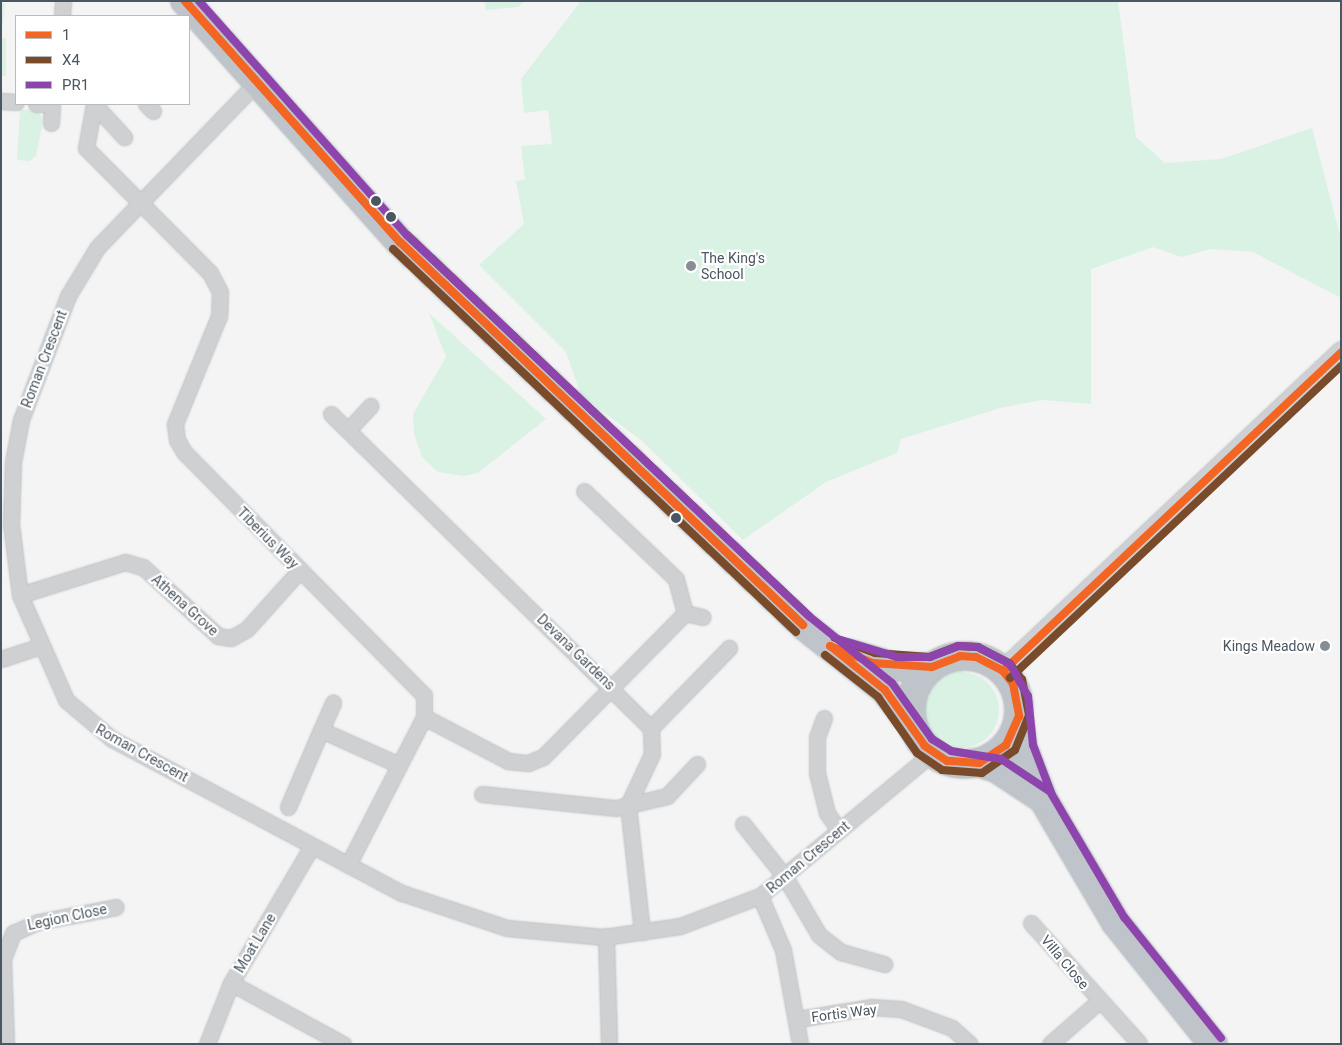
<!DOCTYPE html>
<html>
<head>
<meta charset="utf-8">
<style>
	body { margin:0 }
	#map { position:relative; width:1342px; height:1045px; overflow:hidden; background:#f4f4f4; font-family:Roboto,sans-serif }
	div>[style] { position:absolute }
	[style*='--x'] { left:calc(var(--x)*1px); top:calc(var(--y)*1px); width:calc(var(--w)*1px); rotate:calc(var(--a)*1deg) }
	.green>* { inset:0; background:#d9f2e3 }
	.round { border-radius:50% }
	.roads { filter:drop-shadow(0 0 1px #b9bec3) drop-shadow(0 0 1px #b9bec3) }
	.street>* { height:15px; margin:-7.5px; padding:0 7.5px; transform-origin:7.5px; border-radius:7.5px; background:#ced0d2 }
	.secondary>* { height:21px; margin:-10.5px; padding:0 10.5px; transform-origin:10.5px; border-radius:10.5px; background:#ced0d4 }
	.highway>* { height:28px; margin:-14px; padding:0 14px; transform-origin:14px; border-radius:14px; background:#bec4c9 }
	.highway>.ring { margin:-14px; padding:0; box-sizing:content-box; background:none; border:28px solid #bec4c9; border-radius:50% }
	.bus-1>* { height:8px; margin:-4px; padding:0 4px; transform-origin:4px; border-radius:4px; background:#f26522 }
	.bus-2>* { height:8px; margin:-4px; padding:0 4px; transform-origin:4px; border-radius:4px; background:#7a4b2a }
	.bus-3>* { height:8px; margin:-4px; padding:0 4px; transform-origin:4px; border-radius:4px; background:#8e44ad }
	.dots>* { width:14px; height:14px; translate:-50% -50%; box-sizing:border-box; border:2px solid #fff; border-radius:50% }
	span { translate:-50% -50%; white-space:nowrap; text-align:center; line-height:1.15; -webkit-text-stroke:4.5px #fff; paint-order:stroke }
	.poi-label { font-size:14px; color:#4a5661 }
	.left { translate:0 -50%; text-align:left }
	.right { translate:-100% -50%; text-align:right }
	.street-label { font-size:14px; color:#4a5661 }
	.frame { position:absolute; inset:0; border:2px solid #4a5661; pointer-events:none }
	.legend { position:absolute; left:15px; top:15px; width:175px; height:90px; box-sizing:border-box; background:#fff; border:1px solid #b7bbc0; margin:0; padding:6px 9px; list-style:none; font-size:15px; color:#4a5661 }
	.legend li { display:flex; align-items:center; gap:10px; height:25px }
	.legend b { width:25px; border:1px solid #b7bbc0 }
</style>
</head>
<body>
<div id="map">
	<div class="green">
		<i style="clip-path:polygon(484px 1px,524px 1px,519px 7px,486px 10px)"></i>
		<i style="clip-path:polygon(581px 1px,1118px 1px,1136px 137px,1165px 163px,1221px 159px,1312px 128px,1341px 239px,1341px 298px,1253px 252px,1211px 249px,1181px 257px,1153px 247px,1091px 269px,1091px 404px,1042px 400px,1000px 408px,901px 439px,897px 453px,826px 482px,743px 540px,642px 441px,581px 395px,566px 352px,479px 265px,524px 224px,516px 181px,525px 180px,521px 146px,552px 144px,548px 110px,524px 113px,521px 79px)"></i>
		<i style="clip-path:polygon(1px 3px,5px 4px,1px 38px,6px 38px,6px 76px,1px 76px)"></i>
		<i style="clip-path:polygon(20px 109px,39px 112px,43px 121px,36px 156px,29px 161px,17px 160px)"></i>
		<i style="clip-path:polygon(429px 313px,546px 419px,478px 473px,463px 476px,438px 472px,422px 457px,414px 434px,413px 414px,446px 357px)"></i>
		<i class="round" style="left:923px;top:672px;width:76px;height:76px"></i>
	</div>
	<div class="roads">
		<div class="street">
			<i style="--x:62;--y:16;--w:15;--a:-86"></i>
			<i style="--x:259;--y:80;--w:233;--a:134"></i>
			<i style="--x:97;--y:248;--w:56;--a:121.1"></i>
			<i style="--x:68;--y:296;--w:133;--a:110.8"></i>
			<i style="--x:21;--y:420;--w:43;--a:100.8"></i>
			<i style="--x:13;--y:462;--w:62;--a:91.8"></i>
			<i style="--x:11;--y:524;--w:72;--a:82.8"></i>
			<i style="--x:20;--y:595;--w:115;--a:66.3"></i>
			<i style="--x:66;--y:700;--w:60;--a:40.3"></i>
			<i style="--x:112;--y:739;--w:328;--a:28"></i>
			<i style="--x:402;--y:893;--w:111;--a:18.4"></i>
			<i style="--x:507;--y:928;--w:97;--a:5.3"></i>
			<i style="--x:604;--y:937;--w:77;--a:-8.2"></i>
			<i style="--x:680;--y:926;--w:85;--a:-20.6"></i>
			<i style="--x:760;--y:896;--w:224;--a:-39.7"></i>
			<i style="--x:1;--y:101;--w:15;--a:4"></i>
			<i style="--x:36;--y:104;--w:16;--a:0"></i>
			<i style="--x:94;--y:104;--w:45;--a:100.3"></i>
			<i style="--x:86;--y:148;--w:176;--a:45.2"></i>
			<i style="--x:210;--y:273;--w:21;--a:62"></i>
			<i style="--x:220;--y:292;--w:24;--a:92"></i>
			<i style="--x:219;--y:316;--w:117;--a:112.2"></i>
			<i style="--x:175;--y:424;--w:16;--a:83"></i>
			<i style="--x:177;--y:440;--w:14;--a:60"></i>
			<i style="--x:184;--y:452;--w:342;--a:45.4"></i>
			<i style="--x:424;--y:695;--w:22;--a:90"></i>
			<i style="--x:424;--y:717;--w:166;--a:117.2"></i>
			<i style="--x:94;--y:104;--w:45;--a:47.7"></i>
			<i style="--x:146;--y:104;--w:10;--a:45"></i>
			<i style="--x:51;--y:123;--w:18;--a:-87"></i>
			<i style="--x:331;--y:414;--w:448;--a:44.5"></i>
			<i style="--x:651;--y:728;--w:26;--a:88"></i>
			<i style="--x:652;--y:754;--w:56;--a:115.2"></i>
			<i style="--x:628;--y:805;--w:128;--a:83.7"></i>
			<i style="--x:348;--y:430;--w:33;--a:-47"></i>
			<i style="--x:20;--y:595;--w:110;--a:-17.4"></i>
			<i style="--x:125;--y:562;--w:19;--a:16"></i>
			<i style="--x:143;--y:567;--w:102;--a:42.6"></i>
			<i style="--x:218;--y:636;--w:13;--a:9"></i>
			<i style="--x:231;--y:638;--w:18;--a:-29"></i>
			<i style="--x:247;--y:629;--w:79;--a:-48.1"></i>
			<i style="--x:685;--y:613;--w:18;--a:13"></i>
			<i style="--x:1;--y:659;--w:40;--a:-18"></i>
			<i style="--x:424;--y:717;--w:95;--a:27.6"></i>
			<i style="--x:508;--y:761;--w:20;--a:6"></i>
			<i style="--x:528;--y:763;--w:16;--a:-22"></i>
			<i style="--x:543;--y:757;--w:202;--a:-45.4"></i>
			<i style="--x:685;--y:613;--w:35;--a:-105"></i>
			<i style="--x:676;--y:579;--w:127;--a:-136.3"></i>
			<i style="--x:824;--y:718;--w:20;--a:110"></i>
			<i style="--x:817;--y:737;--w:36;--a:90"></i>
			<i style="--x:817;--y:773;--w:41;--a:76"></i>
			<i style="--x:827;--y:813;--w:21;--a:55"></i>
			<i style="--x:651;--y:728;--w:112;--a:-45.7"></i>
			<i style="--x:321;--y:730;--w:30;--a:-66"></i>
			<i style="--x:482;--y:794;--w:135;--a:6"></i>
			<i style="--x:616;--y:808;--w:52;--a:-13.2"></i>
			<i style="--x:667;--y:796;--w:44;--a:-46.8"></i>
			<i style="--x:288;--y:807;--w:84;--a:-66.8"></i>
			<i style="--x:321;--y:730;--w:83;--a:24.1"></i>
			<i style="--x:743;--y:824;--w:68;--a:51.6"></i>
			<i style="--x:785;--y:877;--w:67;--a:59.6"></i>
			<i style="--x:819;--y:935;--w:28;--a:38"></i>
			<i style="--x:841;--y:952;--w:45;--a:15.6"></i>
			<i style="--x:760;--y:896;--w:59;--a:66.9"></i>
			<i style="--x:783;--y:950;--w:96;--a:79.7"></i>
			<i style="--x:1031;--y:923;--w:161;--a:48"></i>
			<i style="--x:606;--y:936;--w:108;--a:88.4"></i>
			<i style="--x:231;--y:983;--w:128;--a:28.6"></i>
			<i style="--x:798;--y:1019;--w:74;--a:-9.3"></i>
			<i style="--x:871;--y:1007;--w:30;--a:4"></i>
			<i style="--x:901;--y:1009;--w:54;--a:20.4"></i>
			<i style="--x:952;--y:1028;--w:24;--a:42"></i>
			<i style="--x:6;--y:1044;--w:85;--a:-92"></i>
			<i style="--x:3;--y:959;--w:28;--a:-69"></i>
			<i style="--x:13;--y:933;--w:27;--a:-24"></i>
			<i style="--x:38;--y:922;--w:79;--a:-10.9"></i>
			<i style="--x:207;--y:1044;--w:66;--a:-68.5"></i>
			<i style="--x:231;--y:983;--w:159;--a:-59.4"></i>
			<i style="--x:1050;--y:1044;--w:64;--a:-41.2"></i>
		</div>
		<div class="secondary">
			<i style="--x:1003;--y:671;--w:465;--a:-43.3"></i>
		</div>
		<div class="highway">
			<i style="--x:185;--y:1;--w:323;--a:48.3"></i>
			<i style="--x:400;--y:242;--w:556;--a:43.54"></i>
			<i style="--x:803;--y:625;--w:105;--a:38.4"></i>
			<i style="--x:885;--y:690;--w:48;--a:52.7"></i>
			<i style="--x:848;--y:653;--w:50;--a:16.3"></i>
			<i style="--x:896;--y:667;--w:36;--a:0"></i>
			<i class="ring" style="left:911px;top:656px;width:80px;height:80px"></i>
			<i style="--x:1019;--y:716;--w:31;--a:83"></i>
			<i style="--x:1023;--y:747;--w:56;--a:69"></i>
			<i style="--x:1043;--y:799;--w:144;--a:59.5"></i>
			<i style="--x:1116;--y:923;--w:155;--a:51.3"></i>
			<i style="--x:979;--y:763;--w:18;--a:16"></i>
			<i style="--x:996;--y:768;--w:56;--a:33.4"></i>
		</div>
	</div>
	<div class="bus-1">
		<i style="--x:185;--y:1;--w:323;--a:48.3"></i>
		<i style="--x:185;--y:1;--w:323;--a:48.3"></i>
		<i style="--x:400;--y:242;--w:556;--a:43.54"></i>
		<i style="--x:400;--y:242;--w:556;--a:43.54"></i>
		<i style="--x:830;--y:646;--w:46;--a:21.6"></i>
		<i style="--x:873;--y:663;--w:59;--a:3.9"></i>
		<i style="--x:932;--y:667;--w:30;--a:-21"></i>
		<i style="--x:960;--y:656;--w:16;--a:4"></i>
		<i style="--x:976;--y:657;--w:30;--a:27"></i>
		<i style="--x:1003;--y:671;--w:16;--a:52"></i>
		<i style="--x:1013;--y:684;--w:33;--a:79"></i>
		<i style="--x:1019;--y:716;--w:32;--a:114"></i>
		<i style="--x:1006;--y:745;--w:32;--a:146"></i>
		<i style="--x:979;--y:763;--w:32;--a:-176"></i>
		<i style="--x:947;--y:761;--w:27;--a:-146"></i>
		<i style="--x:925;--y:746;--w:69;--a:-125.5"></i>
		<i style="--x:885;--y:690;--w:70;--a:-141.3"></i>
		<i style="--x:1003;--y:671;--w:465;--a:-43.3"></i>
	</div>
	<div class="bus-2">
		<i style="--x:407;--y:235;--w:555;--a:43.47"></i>
		<i style="--x:393;--y:249;--w:556;--a:43.54"></i>
		<i style="--x:825;--y:655;--w:68;--a:38.4"></i>
		<i style="--x:878;--y:697;--w:68;--a:55.1"></i>
		<i style="--x:917;--y:753;--w:30;--a:34"></i>
		<i style="--x:942;--y:770;--w:40;--a:4.3"></i>
		<i style="--x:982;--y:773;--w:40;--a:-34.9"></i>
		<i style="--x:1015;--y:750;--w:38;--a:-68"></i>
		<i style="--x:1029;--y:715;--w:36;--a:-101"></i>
		<i style="--x:1022;--y:680;--w:21;--a:-127"></i>
		<i style="--x:1009;--y:663;--w:35;--a:-153"></i>
		<i style="--x:978;--y:647;--w:20;--a:-177"></i>
		<i style="--x:958;--y:646;--w:30;--a:159"></i>
		<i style="--x:930;--y:657;--w:55;--a:-175.8"></i>
		<i style="--x:875;--y:653;--w:43;--a:-159.4"></i>
		<i style="--x:1010;--y:678;--w:455;--a:-43.3"></i>
	</div>
	<div class="bus-3">
		<i style="--x:199;--y:1;--w:313;--a:48.4"></i>
		<i style="--x:407;--y:235;--w:555;--a:43.47"></i>
		<i style="--x:810;--y:617;--w:105;--a:38.8"></i>
		<i style="--x:892;--y:683;--w:69;--a:54.5"></i>
		<i style="--x:932;--y:739;--w:22;--a:32"></i>
		<i style="--x:951;--y:751;--w:51;--a:9.1"></i>
		<i style="--x:1001;--y:759;--w:58;--a:33.7"></i>
		<i style="--x:841;--y:640;--w:59;--a:16.9"></i>
		<i style="--x:897;--y:657;--w:33;--a:0"></i>
		<i style="--x:930;--y:657;--w:30;--a:-21"></i>
		<i style="--x:958;--y:646;--w:20;--a:3"></i>
		<i style="--x:978;--y:647;--w:36;--a:28"></i>
		<i style="--x:1010;--y:664;--w:37;--a:61"></i>
		<i style="--x:1028;--y:696;--w:49;--a:84.2"></i>
		<i style="--x:1033;--y:745;--w:53;--a:69.2"></i>
		<i style="--x:1052;--y:795;--w:142;--a:59.5"></i>
		<i style="--x:1124;--y:917;--w:155;--a:51.3"></i>
	</div>
	<div class="dots">
		<i style="left:376px;top:201px;background:#4a5661"></i>
		<i style="left:391px;top:217px;background:#4a5661"></i>
		<i style="left:691px;top:266px;background:#868d94"></i>
		<i style="left:676px;top:518px;background:#4a5661"></i>
		<i style="left:1325px;top:646px;background:#868d94"></i>
	</div>
	<div class="poi-label">
		<span class="left" style="left:701px;top:266px">The King's<br>School</span>
		<span class="right" style="left:1315px;top:646px">Kings Meadow</span>
	</div>
	<div class="street-label">
		<span style="left:44px;top:359px;rotate:-69deg">Roman Crescent</span>
		<span style="left:268px;top:538px;rotate:45deg">Tiberius Way</span>
		<span style="left:185px;top:605px;rotate:42deg">Athena Grove</span>
		<span style="left:576px;top:652px;rotate:44deg">Devana Gardens</span>
		<span style="left:142px;top:753px;rotate:29deg">Roman Crescent</span>
		<span style="left:808px;top:857px;rotate:-40deg">Roman Crescent</span>
		<span style="left:67px;top:917px;rotate:-12deg">Legion Close</span>
		<span style="left:255px;top:943px;rotate:-59deg">Moat Lane</span>
		<span style="left:1065px;top:962px;rotate:50deg">Villa Close</span>
		<span style="left:844px;top:1013px;rotate:-7deg">Fortis Way</span>
	</div>
	<div class="frame"></div>
	<ul class="legend">
	<li><b style="height:6px;background:#f26522"></b>1</li>
	<li><b style="height:6px;background:#7a4b2a"></b>X4</li>
	<li><b style="height:6px;background:#8e44ad"></b>PR1</li>
	</ul>
</div>
</body>
</html>
